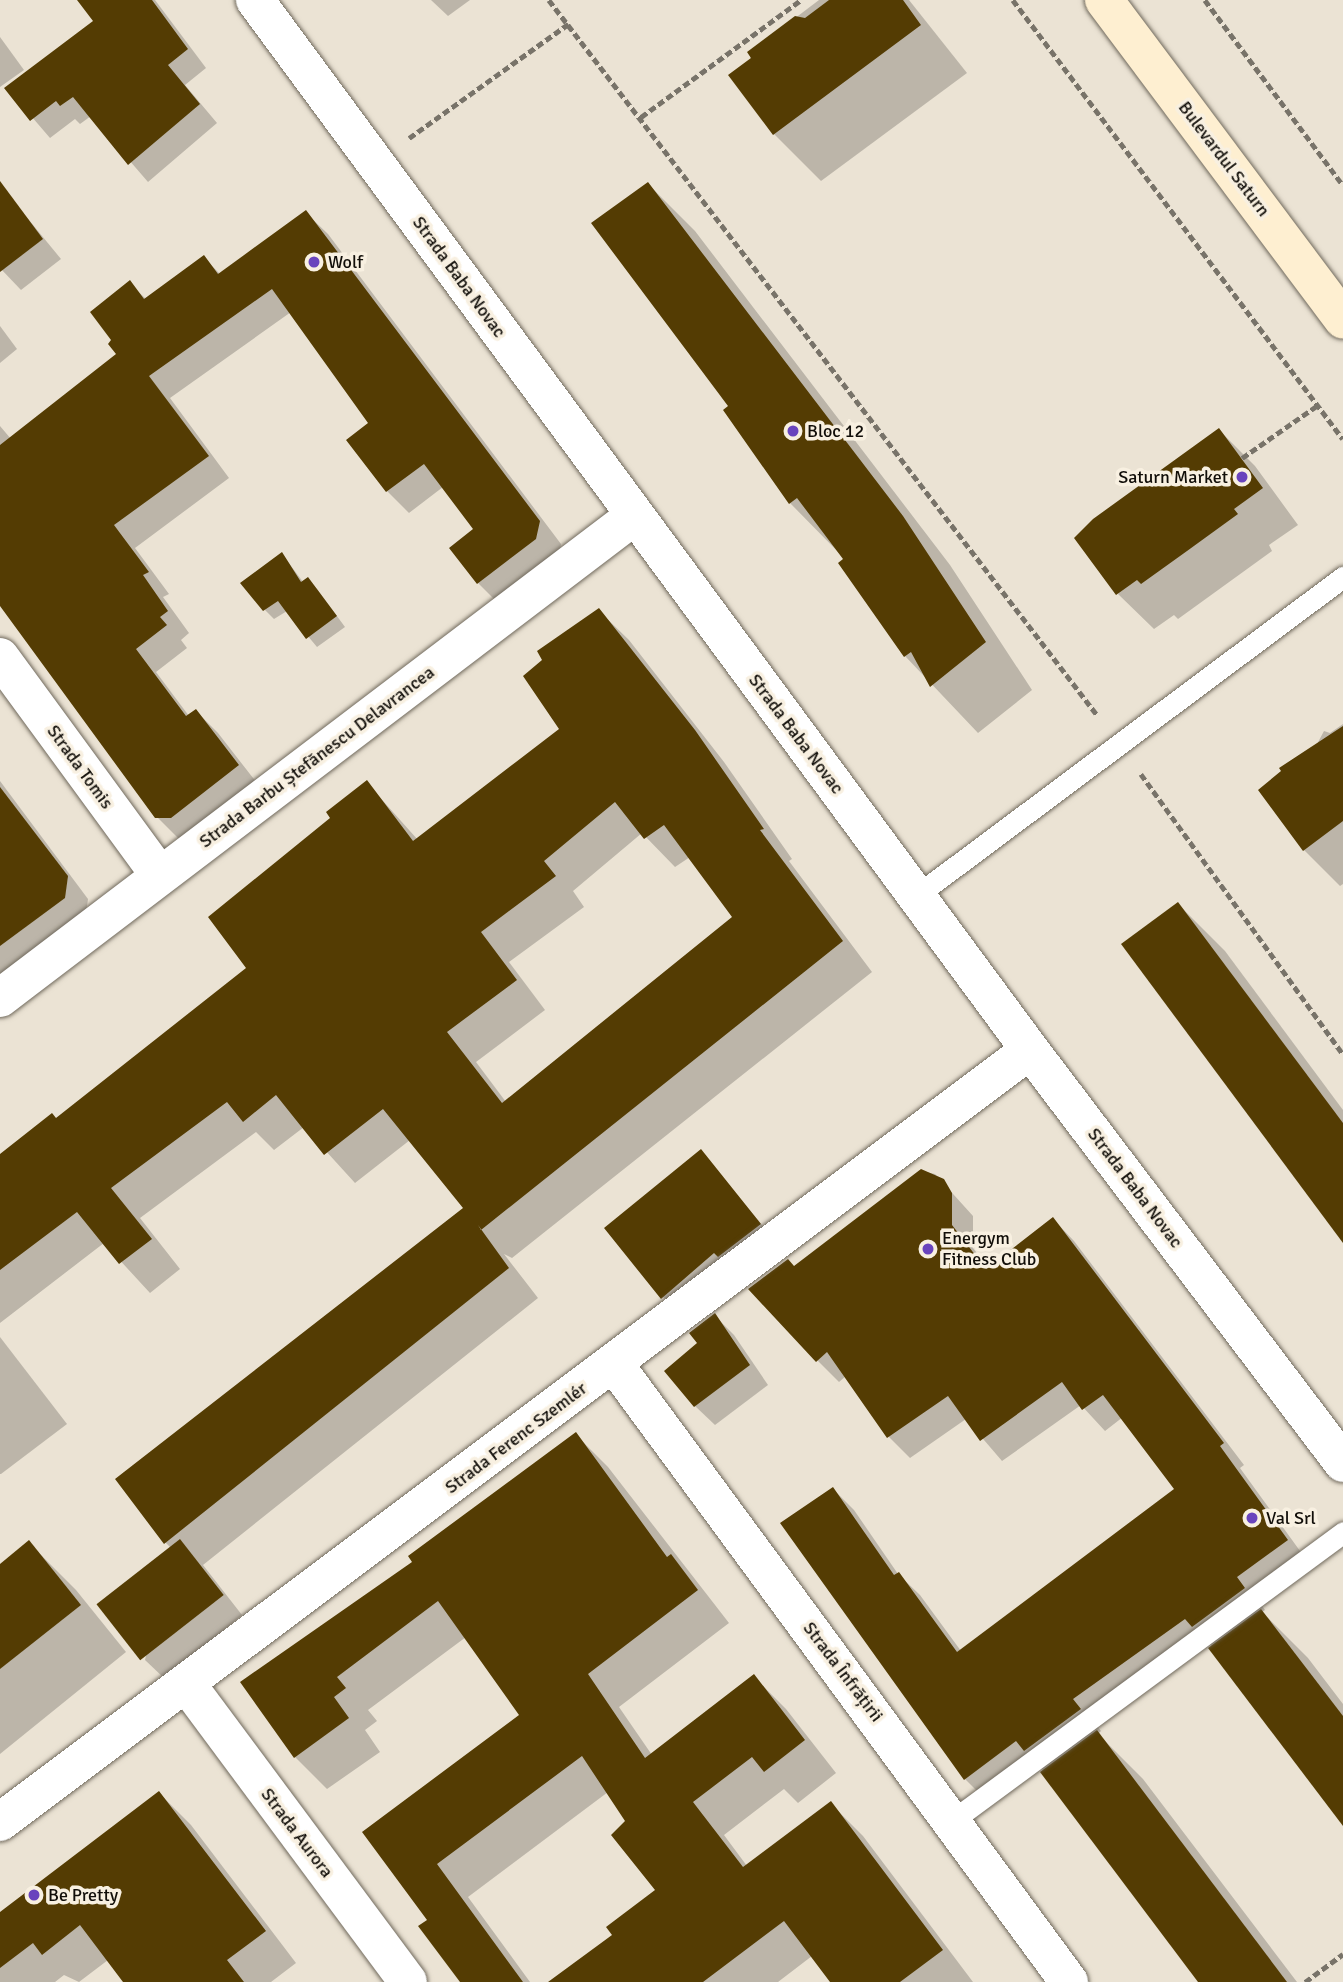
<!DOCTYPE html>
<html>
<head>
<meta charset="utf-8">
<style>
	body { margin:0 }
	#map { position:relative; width:1343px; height:1982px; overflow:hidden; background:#ebe3d4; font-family:Signika,sans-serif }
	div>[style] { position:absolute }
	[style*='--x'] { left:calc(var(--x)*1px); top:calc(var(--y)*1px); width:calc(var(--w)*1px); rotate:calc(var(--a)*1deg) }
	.shadow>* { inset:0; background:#0003; transform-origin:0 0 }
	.building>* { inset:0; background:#543c03; transform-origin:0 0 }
	.path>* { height:4.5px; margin-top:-2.25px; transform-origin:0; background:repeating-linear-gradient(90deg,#787369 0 7px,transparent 0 10.5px) }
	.roads { filter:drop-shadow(0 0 2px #70695c) drop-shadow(0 0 2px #70695c) }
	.lane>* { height:21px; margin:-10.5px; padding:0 10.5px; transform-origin:10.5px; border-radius:10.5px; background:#fff }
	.street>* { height:38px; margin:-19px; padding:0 19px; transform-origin:19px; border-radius:19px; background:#fff }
	.secondary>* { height:38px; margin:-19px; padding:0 19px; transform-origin:19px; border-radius:19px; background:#feefd1 }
	.dots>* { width:19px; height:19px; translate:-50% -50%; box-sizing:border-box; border:4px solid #f8f0e1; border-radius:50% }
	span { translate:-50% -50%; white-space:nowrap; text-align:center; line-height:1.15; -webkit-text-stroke:7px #f8f0e1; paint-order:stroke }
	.street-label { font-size:18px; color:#110e09 }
	.poi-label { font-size:18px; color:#110e09 }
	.left { translate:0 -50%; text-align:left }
	.right { translate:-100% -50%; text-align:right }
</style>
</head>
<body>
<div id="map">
	<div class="shadow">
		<i style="clip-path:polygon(79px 0,155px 0,206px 68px,185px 85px,217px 123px,148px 182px,91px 116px,80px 124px,75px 119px,50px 138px,7px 88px,95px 21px)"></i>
		<i style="clip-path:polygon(431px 0,470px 0,448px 16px)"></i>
		<i style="clip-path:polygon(819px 0,909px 0,967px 73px,821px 181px,774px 134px,749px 53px)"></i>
		<i style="clip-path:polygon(0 37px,24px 70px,0 87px)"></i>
		<i style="clip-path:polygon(648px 184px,695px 231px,950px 565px,1032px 690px,978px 733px,905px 656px,845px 559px,790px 503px,731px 407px)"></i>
		<i style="clip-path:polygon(10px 197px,61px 259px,21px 290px,0 268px,0 204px)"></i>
		<i style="clip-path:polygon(306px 213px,328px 234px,561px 544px,558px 561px,500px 605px,478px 583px,476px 529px,443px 487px,409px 513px,387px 491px,371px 423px,291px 312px,170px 398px,229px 478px,135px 548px,169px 594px,163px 597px,189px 633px,181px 640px,187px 648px,156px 672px,189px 716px,196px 711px,218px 733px,260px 787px,179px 839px,157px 817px,0 604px,0 426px,11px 439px,118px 355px,129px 283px,146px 299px,204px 258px,221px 275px)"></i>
		<i style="clip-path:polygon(0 326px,17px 349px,0 363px)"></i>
		<i style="clip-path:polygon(1219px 430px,1255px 466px,1298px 525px,1269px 545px,1272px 551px,1178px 619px,1174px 615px,1154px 629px,1118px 594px)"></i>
		<i style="clip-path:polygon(282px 554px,303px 582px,308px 579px,317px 589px,345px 627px,317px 647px,287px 611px,274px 619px,265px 610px)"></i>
		<i style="clip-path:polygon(evenodd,599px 611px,629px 640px,724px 762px,792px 859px,789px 861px,872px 972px,512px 1258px,504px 1254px,538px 1298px,203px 1565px,242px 1615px,165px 1679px,145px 1660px,171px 1548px,165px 1542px,466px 1208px,410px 1140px,355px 1183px,304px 1127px,274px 1150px,256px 1132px,140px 1218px,180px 1269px,150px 1293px,104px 1243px,0 1323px,0 1155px,57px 1120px,248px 968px,332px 818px,367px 783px,418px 840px,562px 730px,599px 611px,642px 833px,675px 867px,690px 857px,735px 918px,506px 1102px,476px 1062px,545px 1010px,509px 962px,584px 907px,573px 891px,642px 833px)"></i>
		<i style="clip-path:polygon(1343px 724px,1343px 884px,1340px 886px,1304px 850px,1316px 746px,1324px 731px,1330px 733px)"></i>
		<i style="clip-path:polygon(0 781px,88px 899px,85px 919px,0 983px)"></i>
		<i style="clip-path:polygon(1178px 904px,1225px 951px,1343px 1110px,1343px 1239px)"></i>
		<i style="left:700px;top:1151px;width:123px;height:122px;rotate:50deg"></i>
		<i style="clip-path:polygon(921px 1171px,935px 1174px,973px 1216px,973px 1248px,989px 1269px,1053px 1219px,1074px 1241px,1244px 1465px,1240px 1468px,1308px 1562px,1257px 1599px,1265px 1610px,1262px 1612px,1308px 1658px,1343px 1704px,1343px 1823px,1207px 1640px,1093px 1721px,1101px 1731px,1098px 1734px,1143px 1779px,1297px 1982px,1200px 1982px,1037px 1762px,986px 1800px,965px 1779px,783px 1523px,833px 1489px,854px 1510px,898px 1574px,920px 1595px,961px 1651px,1176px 1489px,1123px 1417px,1105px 1431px,1081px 1405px,1002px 1461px,966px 1419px,910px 1458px,889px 1437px,846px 1376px,839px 1382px,817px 1360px,795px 1267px)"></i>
		<i style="clip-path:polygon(715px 1316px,734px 1335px,768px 1385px,715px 1425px,695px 1406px,699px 1343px)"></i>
		<i style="clip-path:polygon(0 1337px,67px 1424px,1px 1474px,0 1474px)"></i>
		<i style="clip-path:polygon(575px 1434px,608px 1467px,729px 1623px,619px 1707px,652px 1755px,754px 1677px,786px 1709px,836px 1773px,798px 1803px,784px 1789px,724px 1835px,747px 1866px,830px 1803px,863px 1836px,973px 1982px,832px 1982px,812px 1956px,778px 1982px,551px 1982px,614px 1935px,658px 1890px,627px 1821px,608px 1792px,468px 1897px,530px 1982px,462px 1982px,430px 1920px,364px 1832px,521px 1715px,466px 1637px,368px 1710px,377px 1721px,365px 1730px,380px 1752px,327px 1789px,295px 1757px,243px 1683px,415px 1562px)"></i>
		<i style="clip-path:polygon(29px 1543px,76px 1590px,126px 1652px,0 1754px,0 1566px)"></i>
		<i style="clip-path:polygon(159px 1793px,191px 1825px,296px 1963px,271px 1982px,125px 1982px,108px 1960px,79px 1982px,64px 1975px,55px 1982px,0 1982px,0 1914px)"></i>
	</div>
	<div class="building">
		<i style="clip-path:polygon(77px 0,152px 0,188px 49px,168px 65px,200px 104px,128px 165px,73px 97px,60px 106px,56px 101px,30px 121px,4px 88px,93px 21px)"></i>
		<i style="clip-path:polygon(829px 0,903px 0,921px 25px,773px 135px,728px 75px,751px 58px,747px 52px,795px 16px,805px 18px)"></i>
		<i style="clip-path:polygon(0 181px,43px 239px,0 272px)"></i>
		<i style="clip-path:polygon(648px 182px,903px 516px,986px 642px,930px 687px,911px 652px,904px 657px,838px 563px,843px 559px,797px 498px,789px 504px,723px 410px,728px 406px,591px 223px)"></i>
		<i style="clip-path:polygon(306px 210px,540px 521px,536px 539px,477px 584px,449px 548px,473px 529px,424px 464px,386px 492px,346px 440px,368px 423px,272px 289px,149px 376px,209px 456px,114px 525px,149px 572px,143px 575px,168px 611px,160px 617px,167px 625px,136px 649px,186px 716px,196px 709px,239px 765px,171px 818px,155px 818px,0 606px,0 445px,116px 354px,108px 344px,111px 340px,90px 312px,130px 280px,144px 299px,204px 255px,218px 274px)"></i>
		<i style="clip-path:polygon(1219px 428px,1263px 488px,1234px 509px,1238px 514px,1187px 551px,1141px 584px,1137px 580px,1116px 595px,1074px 538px,1093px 519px)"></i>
		<i style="clip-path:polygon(282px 552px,301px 582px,308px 577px,337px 616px,306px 639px,278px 601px,263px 611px,240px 583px)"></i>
		<i style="clip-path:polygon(evenodd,599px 608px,695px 730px,764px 829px,760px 830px,843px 941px,481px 1230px,478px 1225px,509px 1268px,164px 1544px,115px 1479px,463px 1208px,383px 1109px,324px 1155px,276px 1095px,243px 1122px,227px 1102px,111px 1188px,152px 1239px,119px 1264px,77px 1212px,0 1270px,0 1154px,52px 1113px,56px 1118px,246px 968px,208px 917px,330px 818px,326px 812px,367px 780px,413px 841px,559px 729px,523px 676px,542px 660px,537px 651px,599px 608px,615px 802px,644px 839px,664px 825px,732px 917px,502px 1103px,447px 1032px,517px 980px,481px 932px,556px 876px,544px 861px,615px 802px)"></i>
		<i style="clip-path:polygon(1343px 726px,1343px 821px,1303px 851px,1258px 790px,1281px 771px,1279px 768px)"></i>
		<i style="clip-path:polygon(0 787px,68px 876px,65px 898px,0 946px)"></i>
		<i style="clip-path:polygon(1178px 902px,1343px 1123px,1343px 1243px,1121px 944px)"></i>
		<i style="clip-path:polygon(701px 1149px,761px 1224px,718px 1257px,714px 1253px,661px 1299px,604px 1228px)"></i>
		<i style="clip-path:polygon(921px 1169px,944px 1179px,952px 1193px,952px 1225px,986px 1269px,1053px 1217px,1224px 1443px,1220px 1446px,1288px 1540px,1237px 1577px,1245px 1588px,1192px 1627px,1185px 1619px,1073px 1699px,1081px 1709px,1024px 1751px,1016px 1741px,964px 1780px,780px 1523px,833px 1487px,894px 1575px,899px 1572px,957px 1652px,1174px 1489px,1103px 1395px,1082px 1410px,1062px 1382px,980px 1441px,948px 1396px,887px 1438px,827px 1352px,816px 1362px,748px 1289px,788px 1259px,794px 1266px)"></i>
		<i style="clip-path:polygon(715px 1313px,750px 1365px,694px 1407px,664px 1371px,697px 1343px,689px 1333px)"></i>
		<i style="clip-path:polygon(576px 1432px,667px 1557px,671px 1554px,698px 1590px,588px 1674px,645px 1758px,754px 1674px,805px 1740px,764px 1772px,752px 1757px,693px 1802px,743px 1867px,831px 1801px,943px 1950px,900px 1982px,830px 1982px,784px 1921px,703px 1982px,548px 1982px,612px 1935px,606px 1927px,655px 1890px,611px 1835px,625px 1821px,582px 1756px,437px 1864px,523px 1982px,460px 1982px,418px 1926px,427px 1920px,362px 1832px,519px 1715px,438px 1601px,337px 1677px,346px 1688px,334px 1697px,349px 1718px,294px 1758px,240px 1682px,412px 1562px,408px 1556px)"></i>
		<i style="left:180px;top:1539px;width:71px;height:106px;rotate:52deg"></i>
		<i style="clip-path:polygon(29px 1540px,81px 1605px,0 1669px,0 1564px)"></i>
		<i style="clip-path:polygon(1261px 1609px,1343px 1716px,1343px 1826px,1208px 1648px)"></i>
		<i style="clip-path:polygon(1097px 1730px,1287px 1982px,1198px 1982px,1040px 1772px)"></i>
		<i style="clip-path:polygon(159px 1791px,266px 1931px,227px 1960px,244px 1982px,123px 1982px,80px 1925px,42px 1955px,33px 1943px,0 1968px,0 1912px)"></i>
	</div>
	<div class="path">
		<i style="--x:549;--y:0;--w:902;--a:52.52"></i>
		<i style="--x:1013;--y:0;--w:549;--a:53.07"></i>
		<i style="--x:1205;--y:0;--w:231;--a:53.3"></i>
		<i style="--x:641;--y:117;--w:198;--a:-36.2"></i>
		<i style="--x:409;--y:138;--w:196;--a:-35.6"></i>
		<i style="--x:1242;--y:458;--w:93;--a:-34.9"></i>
		<i style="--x:1141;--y:774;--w:345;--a:54.2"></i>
		<i style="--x:1305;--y:1982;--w:47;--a:-36.4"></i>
	</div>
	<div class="roads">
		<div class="lane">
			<i style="--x:917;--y:895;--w:532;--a:-36.74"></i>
			<i style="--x:953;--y:1820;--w:485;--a:-36.4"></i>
		</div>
		<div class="street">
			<i style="--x:255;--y:0;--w:1305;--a:53.57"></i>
			<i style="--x:1030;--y:1050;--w:518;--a:52.84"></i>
			<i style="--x:0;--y:657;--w:271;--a:53.8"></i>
			<i style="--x:0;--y:998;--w:796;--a:-37.24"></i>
			<i style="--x:615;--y:1365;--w:766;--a:53.65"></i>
			<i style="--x:186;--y:1683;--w:372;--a:53.4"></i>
			<i style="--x:0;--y:1822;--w:1287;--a:-36.85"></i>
		</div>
		<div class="secondary">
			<i style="--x:1104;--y:0;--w:399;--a:53.2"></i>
		</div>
	</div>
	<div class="dots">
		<i style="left:314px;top:262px;background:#6944bd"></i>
		<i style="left:793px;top:431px;background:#6944bd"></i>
		<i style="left:1242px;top:477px;background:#6944bd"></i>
		<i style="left:928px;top:1249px;background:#6944bd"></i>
		<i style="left:1252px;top:1518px;background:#6944bd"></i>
		<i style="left:34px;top:1895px;background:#6944bd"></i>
	</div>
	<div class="street-label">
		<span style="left:1224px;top:159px;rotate:53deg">Bulevardul Saturn</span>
		<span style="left:459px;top:277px;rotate:54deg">Strada Baba Novac</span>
		<span style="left:796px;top:734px;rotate:53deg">Strada Baba Novac</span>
		<span style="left:317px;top:757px;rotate:-37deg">Strada Barbu Ștefănescu Delavrancea</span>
		<span style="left:80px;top:767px;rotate:54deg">Strada Tomis</span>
		<span style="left:1135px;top:1188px;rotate:53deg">Strada Baba Novac</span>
		<span style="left:516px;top:1438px;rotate:-37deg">Strada Ferenc Szemlér</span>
		<span style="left:843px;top:1672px;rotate:53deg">Strada Înfrățirii</span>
		<span style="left:297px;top:1833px;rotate:53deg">Strada Aurora</span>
	</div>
	<div class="poi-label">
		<span class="left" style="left:328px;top:262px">Wolf</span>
		<span class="left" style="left:807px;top:431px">Bloc 12</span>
		<span class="right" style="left:1228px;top:477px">Saturn Market</span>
		<span class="left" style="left:942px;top:1249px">Energym<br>Fitness Club</span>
		<span class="left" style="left:1266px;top:1518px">Val Srl</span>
		<span class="left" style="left:48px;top:1895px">Be Pretty</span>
	</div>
</div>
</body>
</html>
